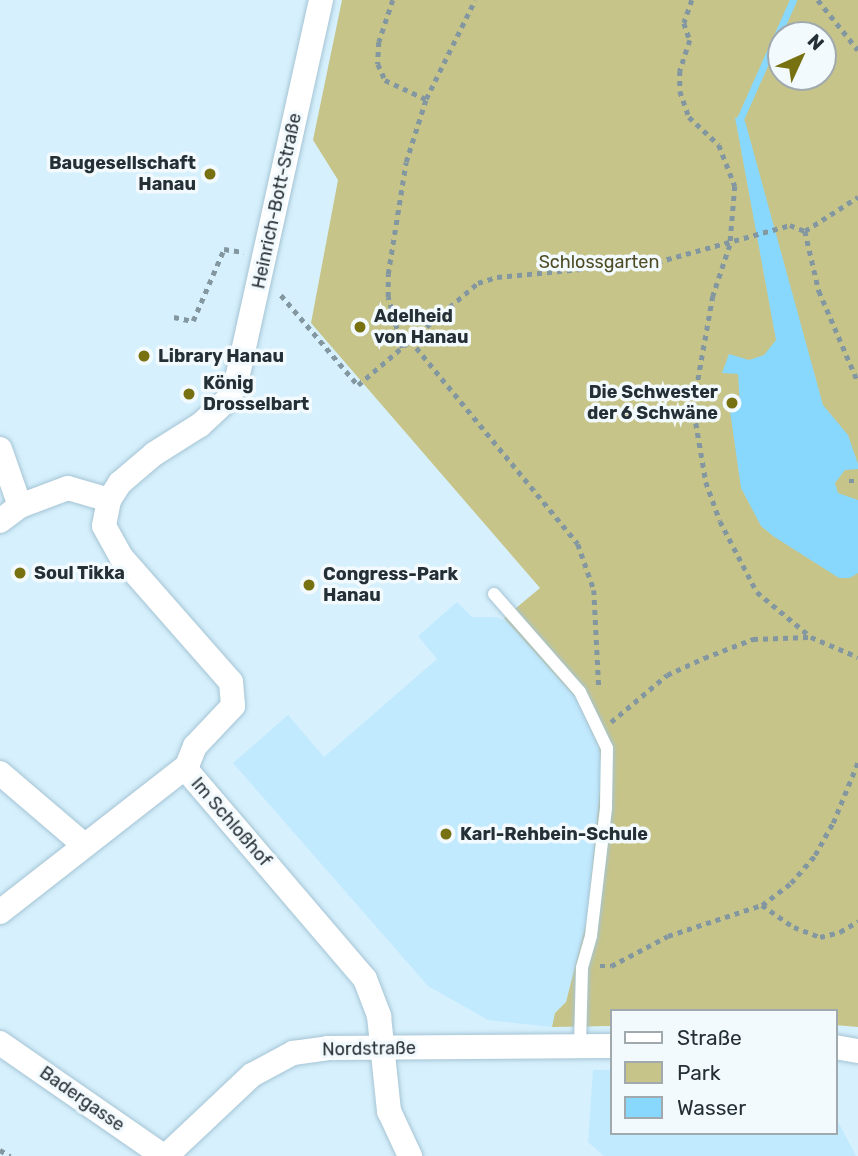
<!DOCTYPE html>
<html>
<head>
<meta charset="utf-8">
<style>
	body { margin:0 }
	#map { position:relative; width:858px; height:1156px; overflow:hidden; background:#d6f0fd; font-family:Rubik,sans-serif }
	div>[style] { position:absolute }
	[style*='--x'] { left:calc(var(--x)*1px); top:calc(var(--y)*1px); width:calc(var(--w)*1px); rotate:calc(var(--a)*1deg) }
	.built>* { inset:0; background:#c2eaff }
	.green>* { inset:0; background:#c7c489 }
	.water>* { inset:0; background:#88d8fe }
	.stream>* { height:7px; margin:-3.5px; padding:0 3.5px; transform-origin:3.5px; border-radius:3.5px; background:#88d8fe }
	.path>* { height:4.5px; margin-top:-2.25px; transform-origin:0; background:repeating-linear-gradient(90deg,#8397a1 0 5px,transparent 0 10px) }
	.roads { filter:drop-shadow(0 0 2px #a5c4d4) drop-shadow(0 0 2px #a5c4d4) }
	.service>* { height:12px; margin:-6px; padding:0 6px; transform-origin:6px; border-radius:6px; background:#fff }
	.minor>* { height:24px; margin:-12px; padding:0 12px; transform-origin:12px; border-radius:12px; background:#fff }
	.dots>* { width:19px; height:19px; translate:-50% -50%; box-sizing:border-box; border:4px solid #f3fafd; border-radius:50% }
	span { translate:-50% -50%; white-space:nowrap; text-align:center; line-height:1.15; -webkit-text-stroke:7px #f3fafd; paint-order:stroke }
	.poi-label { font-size:18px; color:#243036; font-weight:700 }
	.right { translate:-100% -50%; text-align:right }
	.left { translate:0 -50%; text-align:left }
	.street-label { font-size:18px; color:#243036 }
	.park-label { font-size:18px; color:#4f4c24 }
	.legend { position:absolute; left:610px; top:1009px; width:228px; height:126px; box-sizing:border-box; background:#f3fafd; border:2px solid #a0a9ad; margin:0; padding:9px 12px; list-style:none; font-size:21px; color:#243036 }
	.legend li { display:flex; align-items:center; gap:14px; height:35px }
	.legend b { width:35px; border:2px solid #a0a9ad }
	.north { position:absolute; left:767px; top:21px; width:70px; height:70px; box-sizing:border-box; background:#f3fafd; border:2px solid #a0a9ad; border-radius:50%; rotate:45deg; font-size:19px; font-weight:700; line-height:28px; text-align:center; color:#243036 }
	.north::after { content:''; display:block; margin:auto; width:24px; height:32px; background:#787112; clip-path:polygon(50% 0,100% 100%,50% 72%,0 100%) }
</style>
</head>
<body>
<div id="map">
	<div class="built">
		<i style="clip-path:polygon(457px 602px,472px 617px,496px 617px,511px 623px,576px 698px,599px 747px,602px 769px,587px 920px,566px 1003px,555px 1013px,552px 1027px,488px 1020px,428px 986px,233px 763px,288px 715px,324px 757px,437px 659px,418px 636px)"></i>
		<i style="clip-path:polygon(593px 1070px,611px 1070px,611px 1133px,835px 1133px,835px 1116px,856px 1156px,604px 1156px,588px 1142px)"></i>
	</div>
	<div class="green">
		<i style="clip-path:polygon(evenodd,342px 0,858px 0,858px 1027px,835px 1025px,835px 1011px,611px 1011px,611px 1026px,552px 1027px,555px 1013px,566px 1002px,587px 920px,602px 769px,599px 747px,576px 698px,504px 618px,540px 588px,311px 323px,338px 180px,313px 140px,342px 0,781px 35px,823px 35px,823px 77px,781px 77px,781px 35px)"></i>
	</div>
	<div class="water">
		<i style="clip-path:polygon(735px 117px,745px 121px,823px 405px,848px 435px,858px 464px,858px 469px,845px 470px,835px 483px,838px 493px,858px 500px,858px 573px,850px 578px,839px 578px,773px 536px,761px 526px,741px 488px,730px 411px,740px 408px,738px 374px,722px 373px,729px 354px,749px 360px,764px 355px,776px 340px)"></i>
	</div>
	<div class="stream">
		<i style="--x:740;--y:119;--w:130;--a:-66"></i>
	</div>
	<div class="path">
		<i style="--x:393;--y:0;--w:44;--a:108.4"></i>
		<i style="--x:379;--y:42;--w:22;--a:93"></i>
		<i style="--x:378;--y:64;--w:17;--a:66"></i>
		<i style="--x:385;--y:80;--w:45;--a:24.9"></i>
		<i style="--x:692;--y:0;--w:24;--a:109"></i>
		<i style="--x:684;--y:23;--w:18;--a:71"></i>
		<i style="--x:690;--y:40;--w:33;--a:108"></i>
		<i style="--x:680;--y:71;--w:20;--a:90"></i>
		<i style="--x:680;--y:91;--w:28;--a:71"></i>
		<i style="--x:689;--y:117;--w:41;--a:43"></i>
		<i style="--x:719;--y:145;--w:44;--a:68.7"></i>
		<i style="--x:735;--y:186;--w:59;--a:94.8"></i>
		<i style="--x:730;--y:245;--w:54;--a:108.4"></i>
		<i style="--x:713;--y:296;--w:91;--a:100.1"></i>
		<i style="--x:697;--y:386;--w:37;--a:92"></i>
		<i style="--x:696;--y:423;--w:60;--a:80.4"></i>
		<i style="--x:706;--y:482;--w:41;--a:70.3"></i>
		<i style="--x:720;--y:521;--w:80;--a:62.5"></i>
		<i style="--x:757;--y:592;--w:70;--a:39.8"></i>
		<i style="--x:811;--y:637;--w:51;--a:23.1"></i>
		<i style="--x:818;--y:0;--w:64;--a:51.3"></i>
		<i style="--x:805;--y:231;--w:62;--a:76.9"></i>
		<i style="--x:819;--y:291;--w:99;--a:66.8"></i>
		<i style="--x:281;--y:295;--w:118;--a:49.5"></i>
		<i style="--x:358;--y:385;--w:157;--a:-40.4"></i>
		<i style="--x:478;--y:283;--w:20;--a:-18"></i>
		<i style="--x:497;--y:277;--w:161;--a:-5.4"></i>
		<i style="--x:657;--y:262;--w:138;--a:-15.5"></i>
		<i style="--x:790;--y:225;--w:16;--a:22"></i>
		<i style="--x:805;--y:231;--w:63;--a:-32.7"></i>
		<i style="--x:174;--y:317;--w:19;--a:12"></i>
		<i style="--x:193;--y:321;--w:78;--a:-66.7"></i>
		<i style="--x:224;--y:249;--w:20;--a:9"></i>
		<i style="--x:410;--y:340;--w:264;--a:50.5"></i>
		<i style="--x:578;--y:544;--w:49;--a:70.8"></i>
		<i style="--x:594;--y:590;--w:99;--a:87.1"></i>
		<i style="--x:402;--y:348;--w:53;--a:-105.4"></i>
		<i style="--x:388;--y:297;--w:23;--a:-90"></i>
		<i style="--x:388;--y:274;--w:113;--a:-80.9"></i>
		<i style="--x:406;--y:162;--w:66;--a:-72.4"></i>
		<i style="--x:426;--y:99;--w:110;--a:-63.7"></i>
		<i style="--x:849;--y:481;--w:9;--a:0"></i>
		<i style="--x:611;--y:722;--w:73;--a:-40"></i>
		<i style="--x:667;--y:675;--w:41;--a:-24.7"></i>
		<i style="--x:704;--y:658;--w:53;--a:-21.2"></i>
		<i style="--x:753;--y:639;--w:55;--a:-2.1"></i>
		<i style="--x:762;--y:905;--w:39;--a:35"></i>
		<i style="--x:794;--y:927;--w:28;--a:21"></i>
		<i style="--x:820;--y:937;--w:21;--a:-14"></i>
		<i style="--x:840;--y:932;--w:21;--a:-31"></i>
		<i style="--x:600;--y:966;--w:11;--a:0"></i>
		<i style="--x:611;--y:966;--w:64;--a:-27.8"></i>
		<i style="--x:668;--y:936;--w:99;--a:-18.3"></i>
		<i style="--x:762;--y:905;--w:36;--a:-37"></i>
		<i style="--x:791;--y:883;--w:37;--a:-49"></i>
		<i style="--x:815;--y:855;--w:37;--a:-61"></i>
		<i style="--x:833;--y:823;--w:66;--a:-67.7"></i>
		<i style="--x:0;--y:1150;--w:12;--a:31"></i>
	</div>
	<div class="roads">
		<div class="service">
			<i style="--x:494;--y:594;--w:130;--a:48.7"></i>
			<i style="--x:580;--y:692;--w:62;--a:64.3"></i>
			<i style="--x:607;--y:748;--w:60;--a:91"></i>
			<i style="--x:606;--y:808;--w:129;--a:96.7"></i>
			<i style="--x:591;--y:936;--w:33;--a:106"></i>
			<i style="--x:582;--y:968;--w:78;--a:91.5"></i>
		</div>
		<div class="minor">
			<i style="--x:321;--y:0;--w:393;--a:102.5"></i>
			<i style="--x:236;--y:384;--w:18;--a:119"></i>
			<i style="--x:227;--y:400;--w:37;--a:137"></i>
			<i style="--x:200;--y:425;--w:54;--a:147.8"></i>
			<i style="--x:154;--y:454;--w:45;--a:139.5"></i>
			<i style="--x:120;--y:483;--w:20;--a:123"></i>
			<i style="--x:109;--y:500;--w:26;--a:101"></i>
			<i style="--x:104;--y:526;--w:37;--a:61"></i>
			<i style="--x:122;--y:558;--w:165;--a:48.7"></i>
			<i style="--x:231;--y:682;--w:24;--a:85"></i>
			<i style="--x:233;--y:706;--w:55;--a:133.5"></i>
			<i style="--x:195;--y:746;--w:22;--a:112"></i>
			<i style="--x:187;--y:766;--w:7;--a:74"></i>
			<i style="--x:189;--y:773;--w:271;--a:49.5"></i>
			<i style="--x:365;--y:979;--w:40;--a:69"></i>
			<i style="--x:379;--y:1016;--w:96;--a:84"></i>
			<i style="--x:389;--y:1111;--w:50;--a:65"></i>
			<i style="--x:0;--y:449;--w:60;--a:70.7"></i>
			<i style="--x:0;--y:521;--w:25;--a:-37"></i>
			<i style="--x:20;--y:506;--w:51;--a:-20.6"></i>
			<i style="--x:68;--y:488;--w:43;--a:16.3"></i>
			<i style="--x:0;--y:773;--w:111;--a:40.6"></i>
			<i style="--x:0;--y:912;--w:237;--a:-38"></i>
			<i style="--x:0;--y:1043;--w:198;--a:34.7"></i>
			<i style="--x:835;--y:1047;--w:23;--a:10"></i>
			<i style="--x:166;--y:1156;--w:118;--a:-43.3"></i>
			<i style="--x:252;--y:1075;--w:47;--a:-28.2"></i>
			<i style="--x:293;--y:1053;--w:34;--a:-8"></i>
			<i style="--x:327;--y:1048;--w:284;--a:-0.4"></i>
		</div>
	</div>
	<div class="dots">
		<i style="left:210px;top:174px;background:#787112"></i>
		<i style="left:360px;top:327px;background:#787112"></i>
		<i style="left:144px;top:356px;background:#787112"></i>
		<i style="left:189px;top:394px;background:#787112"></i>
		<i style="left:732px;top:403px;background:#787112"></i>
		<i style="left:20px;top:573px;background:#787112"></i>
		<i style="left:309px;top:585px;background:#787112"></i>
		<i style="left:446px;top:834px;background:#787112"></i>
	</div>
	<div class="poi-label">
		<span class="right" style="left:196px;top:174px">Baugesellschaft<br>Hanau</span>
		<span class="left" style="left:374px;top:327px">Adelheid<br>von Hanau</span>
		<span class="left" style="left:158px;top:356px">Library Hanau</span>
		<span class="left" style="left:203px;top:394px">König<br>Drosselbart</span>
		<span class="right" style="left:718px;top:403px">Die Schwester<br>der 6 Schwäne</span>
		<span class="left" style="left:34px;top:573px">Soul Tikka</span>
		<span class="left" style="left:323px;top:585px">Congress-Park<br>Hanau</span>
		<span class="left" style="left:460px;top:834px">Karl-Rehbein-Schule</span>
	</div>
	<div class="street-label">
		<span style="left:277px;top:201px;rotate:-78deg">Heinrich-Bott-Straße</span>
		<span style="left:231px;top:822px;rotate:49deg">Im Schloßhof</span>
		<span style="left:369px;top:1049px;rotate:-1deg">Nordstraße</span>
		<span style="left:82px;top:1099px;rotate:35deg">Badergasse</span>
	</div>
	<div class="park-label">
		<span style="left:599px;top:262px">Schlossgarten</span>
	</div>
	<ul class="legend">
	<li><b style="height:9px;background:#fff"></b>Straße</li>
	<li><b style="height:19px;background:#c7c489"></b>Park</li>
	<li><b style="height:19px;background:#88d8fe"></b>Wasser</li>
	</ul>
	<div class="north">N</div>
</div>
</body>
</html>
